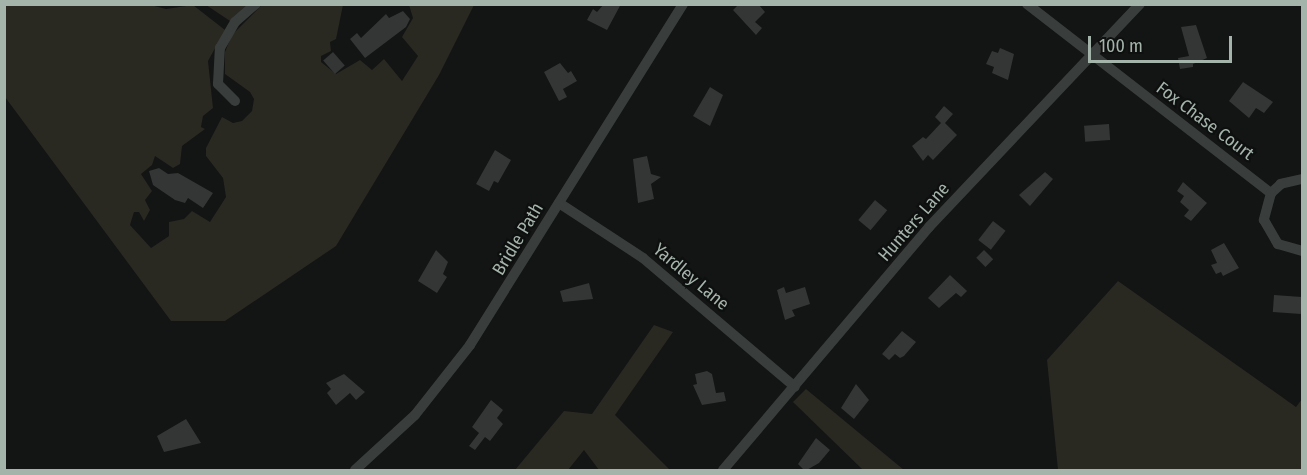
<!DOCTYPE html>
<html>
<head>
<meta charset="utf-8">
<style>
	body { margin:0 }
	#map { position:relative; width:1307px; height:475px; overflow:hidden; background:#131414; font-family:"Fira Sans Condensed",sans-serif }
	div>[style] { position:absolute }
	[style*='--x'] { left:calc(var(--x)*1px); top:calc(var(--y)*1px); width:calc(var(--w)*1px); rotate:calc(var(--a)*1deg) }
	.green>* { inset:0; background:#292821 }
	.building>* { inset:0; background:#333635; transform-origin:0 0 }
	.minor>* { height:10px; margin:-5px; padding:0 5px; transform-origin:5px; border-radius:5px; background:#393e3c }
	span { translate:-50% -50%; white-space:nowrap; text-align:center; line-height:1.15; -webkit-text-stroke:4.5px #0e0f0f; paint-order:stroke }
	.street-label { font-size:18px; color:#a5b4ab }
	.frame { position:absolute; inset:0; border:6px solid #a5b4ab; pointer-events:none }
	.scale { position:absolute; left:1088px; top:36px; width:144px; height:27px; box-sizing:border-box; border:3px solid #a5b4ab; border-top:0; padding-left:8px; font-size:18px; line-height:21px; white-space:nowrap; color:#a5b4ab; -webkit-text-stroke:4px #0e0f0f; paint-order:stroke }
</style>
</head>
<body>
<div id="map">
	<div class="green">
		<i style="clip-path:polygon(147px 4px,166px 9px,193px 5px,225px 30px,208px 61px,213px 108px,203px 116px,201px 127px,205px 129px,182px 146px,180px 164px,173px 168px,155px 156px,152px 165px,141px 174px,152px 191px,145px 200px,150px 210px,144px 221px,139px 212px,134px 212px,130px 225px,151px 248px,169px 236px,169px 222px,184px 219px,192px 211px,210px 222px,226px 197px,223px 178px,206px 156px,206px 148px,222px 117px,233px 123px,242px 121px,252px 111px,254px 99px,250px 92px,225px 74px,225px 52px,232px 35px,262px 5px,343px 5px,336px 39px,330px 42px,331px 51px,321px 56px,321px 62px,336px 74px,360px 60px,372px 70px,384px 59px,402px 81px,418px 56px,402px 37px,413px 18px,409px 5px,474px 5px,439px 75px,336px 246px,225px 321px,171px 321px,5px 97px,5px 5px)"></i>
		<i style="clip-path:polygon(206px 5px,248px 5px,230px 21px)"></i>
		<i style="clip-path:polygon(1118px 281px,1296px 407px,1302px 399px,1302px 470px,1058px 470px,1047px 360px)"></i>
		<i style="clip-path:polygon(654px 325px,673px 332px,615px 415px,670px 470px,599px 470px,584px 450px,568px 470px,515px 470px,564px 411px,592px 414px)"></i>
		<i style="clip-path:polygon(806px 389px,904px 470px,863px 470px,793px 402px)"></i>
	</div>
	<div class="building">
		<i style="clip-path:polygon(604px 4px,621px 4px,607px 30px,587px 20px,593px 9px,597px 12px)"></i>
		<i style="clip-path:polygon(739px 4px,758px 4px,765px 12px,755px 22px,762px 28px,756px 35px,733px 10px)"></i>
		<i style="clip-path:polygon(403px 11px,410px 19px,406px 27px,365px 58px,350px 39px,357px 33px,361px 38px,386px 14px,389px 18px)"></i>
		<i style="clip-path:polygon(1196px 25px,1207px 58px,1193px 64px,1193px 67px,1180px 69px,1178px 58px,1189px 56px,1181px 27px)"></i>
		<i style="clip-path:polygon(1000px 48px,1014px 54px,1008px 80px,992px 73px,994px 67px,986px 64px,992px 51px,998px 53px)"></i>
		<i style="left:333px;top:52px;width:18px;height:13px;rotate:49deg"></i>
		<i style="clip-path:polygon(560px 63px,568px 73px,571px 71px,577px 81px,563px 89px,567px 97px,559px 101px,544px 72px)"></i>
		<i style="clip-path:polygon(1243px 82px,1273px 102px,1264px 113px,1256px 108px,1249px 118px,1229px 101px)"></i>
		<i style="clip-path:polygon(710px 87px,723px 95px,710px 126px,693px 116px)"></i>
		<i style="clip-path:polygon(944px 106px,953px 114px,945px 123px,957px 135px,933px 160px,928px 155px,923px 161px,912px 146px,923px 137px,926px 139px,941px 123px,935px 117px)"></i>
		<i style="left:1109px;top:124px;width:16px;height:25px;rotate:86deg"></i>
		<i style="clip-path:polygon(495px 150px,511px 160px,498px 183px,494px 181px,489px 191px,476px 184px)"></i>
		<i style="clip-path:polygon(647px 156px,651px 174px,661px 177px,651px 184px,654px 199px,638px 203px,633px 159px)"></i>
		<i style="clip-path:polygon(159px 168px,168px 174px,178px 173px,213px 193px,203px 208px,188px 198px,185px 203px,175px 200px,153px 185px,149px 171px)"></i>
		<i style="clip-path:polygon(1045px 172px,1053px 179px,1030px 206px,1019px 195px)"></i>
		<i style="clip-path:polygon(1183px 182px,1207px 203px,1191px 221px,1184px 216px,1189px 210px,1180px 202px,1184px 196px,1177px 191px)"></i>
		<i style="left:875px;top:200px;width:16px;height:26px;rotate:40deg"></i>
		<i style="left:993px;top:221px;width:16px;height:24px;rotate:38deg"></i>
		<i style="clip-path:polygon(1224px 243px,1239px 268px,1223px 276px,1221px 272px,1216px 274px,1211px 265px,1217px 263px,1211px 250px)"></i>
		<i style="clip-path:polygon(436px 250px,448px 262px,443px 274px,447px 277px,437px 293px,418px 281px)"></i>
		<i style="left:984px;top:250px;width:13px;height:11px;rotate:45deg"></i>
		<i style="clip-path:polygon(950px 275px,967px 291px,961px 297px,956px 293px,939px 308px,928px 298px)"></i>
		<i style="clip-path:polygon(589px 283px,593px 299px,563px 302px,560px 291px)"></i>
		<i style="clip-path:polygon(784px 287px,786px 293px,805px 287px,810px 304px,792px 310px,795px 316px,785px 320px,777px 290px)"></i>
		<i style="left:1274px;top:295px;width:28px;height:17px;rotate:4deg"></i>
		<i style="clip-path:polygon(902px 331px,916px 342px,904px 356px,900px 358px,895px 354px,889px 360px,882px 354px)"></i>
		<i style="clip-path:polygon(707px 371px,712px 374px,716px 393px,724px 392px,726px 401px,702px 405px,693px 385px,697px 384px,695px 374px)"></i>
		<i style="clip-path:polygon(344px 374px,365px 392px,356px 400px,350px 393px,336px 405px,327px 393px,331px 389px,326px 383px)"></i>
		<i style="clip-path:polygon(856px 384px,869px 400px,854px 419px,841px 408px)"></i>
		<i style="clip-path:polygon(491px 400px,503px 410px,497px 418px,503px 424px,490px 441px,485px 437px,475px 450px,469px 446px,479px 433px,472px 427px)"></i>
		<i style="clip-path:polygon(186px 419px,201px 443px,164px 452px,157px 436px)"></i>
		<i style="clip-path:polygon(816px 438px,830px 450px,819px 463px,805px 471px,798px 464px)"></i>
	</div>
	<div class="minor">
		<i style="--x:1027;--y:4;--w:309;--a:37.8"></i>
		<i style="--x:235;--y:101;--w:24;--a:-135"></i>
		<i style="--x:218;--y:84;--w:36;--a:-87"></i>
		<i style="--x:220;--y:48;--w:30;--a:-60"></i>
		<i style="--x:235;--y:22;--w:28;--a:-41"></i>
		<i style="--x:1302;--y:179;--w:22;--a:167"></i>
		<i style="--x:1281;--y:184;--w:13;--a:138"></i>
		<i style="--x:1271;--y:193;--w:28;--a:105"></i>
		<i style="--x:1264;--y:220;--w:28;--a:60"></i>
		<i style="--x:1278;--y:244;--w:25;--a:16"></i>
		<i style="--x:559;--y:203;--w:100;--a:33.2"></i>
		<i style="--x:643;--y:258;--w:199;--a:40.3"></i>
		<i style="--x:355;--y:470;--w:81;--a:-42.5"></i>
		<i style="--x:415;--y:415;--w:89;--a:-51.8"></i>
		<i style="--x:470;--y:345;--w:402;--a:-58"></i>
		<i style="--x:723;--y:470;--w:319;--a:-49.7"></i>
		<i style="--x:929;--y:227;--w:307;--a:-46.6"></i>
	</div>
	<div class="street-label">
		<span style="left:1205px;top:121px;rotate:37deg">Fox Chase Court</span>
		<span style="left:914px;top:222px;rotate:-49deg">Hunters Lane</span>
		<span style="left:518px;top:239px;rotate:-59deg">Bridle Path</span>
		<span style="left:691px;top:277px;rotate:40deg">Yardley Lane</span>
	</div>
	<div class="frame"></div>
	<div class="scale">100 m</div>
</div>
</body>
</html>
